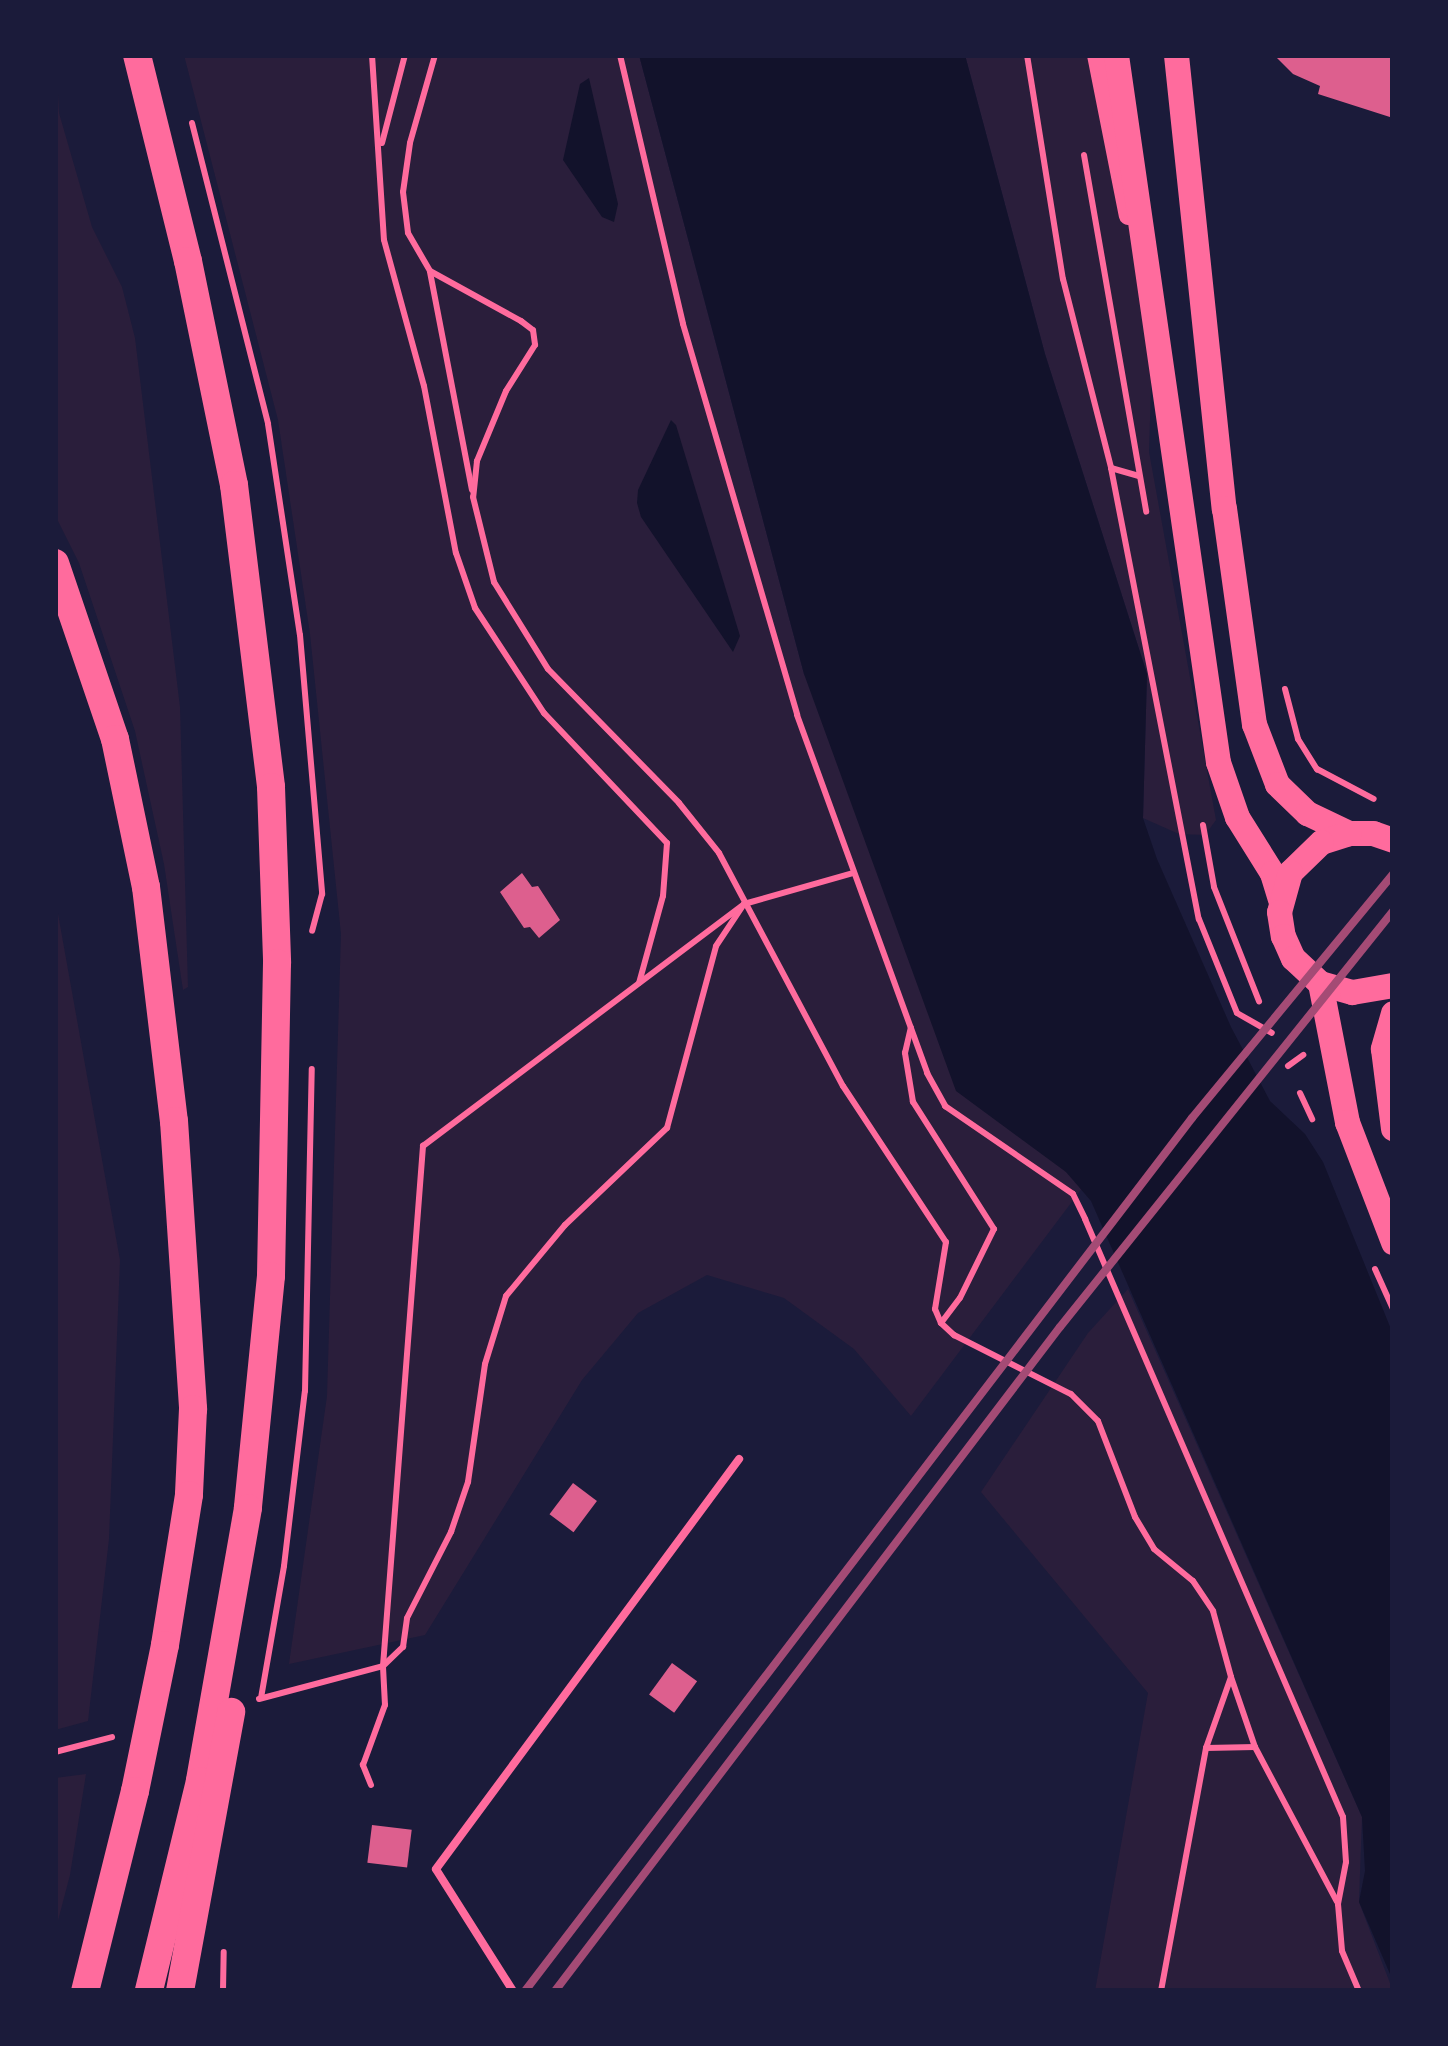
<!DOCTYPE html>
<html>
<head>
<meta charset="utf-8">
<style>
	body { margin:0 }
	#map { position:relative; width:1448px; height:2046px; overflow:hidden; background:#1b1b3a; font-family:Montserrat,sans-serif }
	div>[style] { position:absolute }
	[style*='--x'] { left:calc(var(--x)*1px); top:calc(var(--y)*1px); width:calc(var(--w)*1px); rotate:calc(var(--a)*1deg) }
	.green>* { inset:0; background:#2a1e3b }
	.water>* { inset:0; background:#12122b }
	.building>* { inset:0; background:#dd5f8e; transform-origin:0 0 }
	.path>* { height:6px; margin:-3px; padding:0 3px; transform-origin:3px; border-radius:3px; background:#ff6b9d }
	.service>* { height:8px; margin:-4px; padding:0 4px; transform-origin:4px; border-radius:4px; background:#ff6b9d }
	.tertiary>* { height:18px; margin:-9px; padding:0 9px; transform-origin:9px; border-radius:9px; background:#ff6b9d }
	.primary>* { height:25px; margin:-12.5px; padding:0 12.5px; transform-origin:12.5px; border-radius:12.5px; background:#ff6b9d }
	.trunk>* { height:28px; margin:-14px; padding:0 14px; transform-origin:14px; border-radius:14px; background:#ff6b9d }
	.rail>* { height:8px; margin:-4px; padding:0 4px; transform-origin:4px; border-radius:4px; background:#a44b75 }
	span { translate:-50% -50%; white-space:nowrap; text-align:center; line-height:1.15; -webkit-text-stroke:8px #1b1b3a; paint-order:stroke }
	.frame { position:absolute; inset:0; border:58px solid #1b1b3a; pointer-events:none }
</style>
</head>
<body>
<div id="map">
	<div class="green">
		<i style="clip-path:polygon(56px 55px,59px 113px,92px 227px,122px 287px,135px 338px,180px 707px,188px 987px,183px 990px,164px 864px,135px 731px,79px 563px,55px 515px)"></i>
		<i style="clip-path:polygon(184px 55px,639px 55px,804px 674px,1066px 1172px,1083px 1187px,911px 1416px,854px 1349px,784px 1298px,707px 1275px,638px 1313px,582px 1380px,425px 1635px,289px 1664px,327px 1396px,341px 934px,310px 634px,278px 420px)"></i>
		<i style="clip-path:polygon(965px 55px,1096px 55px,1153px 325px,1149px 452px,1216px 820px,1205px 835px,1179px 834px,1143px 818px,1147px 674px,1045px 354px)"></i>
		<i style="clip-path:polygon(55px 897px,120px 1260px,109px 1539px,88px 1721px,55px 1730px)"></i>
		<i style="clip-path:polygon(1128px 1289px,1362px 1817px,1359px 1902px,1393px 1991px,1095px 1991px,1148px 1693px,981px 1492px,1088px 1333px)"></i>
		<i style="clip-path:polygon(86px 1774px,70px 1875px,55px 1932px,55px 1778px)"></i>
	</div>
	<div class="water">
		<i style="clip-path:polygon(639px 55px,965px 55px,1045px 354px,1147px 674px,1143px 818px,1157px 859px,1231px 1027px,1270px 1101px,1305px 1134px,1323px 1162px,1393px 1334px,1393px 1981px,1359px 1902px,1365px 1871px,1362px 1817px,1091px 1201px,1066px 1172px,956px 1091px,804px 674px)"></i>
		<i style="clip-path:polygon(589px 78px,618px 204px,614px 222px,602px 217px,563px 160px,580px 84px)"></i>
		<i style="clip-path:polygon(671px 420px,676px 425px,740px 636px,733px 652px,641px 517px,637px 503px,638px 490px)"></i>
	</div>
	<div class="building">
		<i style="clip-path:polygon(1274px 55px,1393px 55px,1393px 118px,1318px 94px,1320px 86px,1293px 74px)"></i>
		<i style="clip-path:polygon(522px 873px,532px 887px,538px 886px,560px 920px,539px 938px,530px 927px,524px 928px,500px 892px)"></i>
		<i style="left:573px;top:1483px;width:30px;height:39px;rotate:37deg"></i>
		<i style="left:672px;top:1663px;width:31px;height:39px;rotate:36deg"></i>
		<i style="left:372px;top:1825px;width:40px;height:38px;rotate:7deg"></i>
	</div>
	<div class="path">
		<i style="--x:372;--y:55;--w:185;--a:86.3"></i>
		<i style="--x:384;--y:240;--w:151;--a:74.7"></i>
		<i style="--x:424;--y:386;--w:170;--a:79.2"></i>
		<i style="--x:456;--y:553;--w:58;--a:70.9"></i>
		<i style="--x:475;--y:608;--w:126;--a:56.7"></i>
		<i style="--x:544;--y:713;--w:179;--a:46.6"></i>
		<i style="--x:667;--y:843;--w:53;--a:94.3"></i>
		<i style="--x:663;--y:896;--w:90;--a:105.4"></i>
		<i style="--x:435;--y:55;--w:91;--a:105.9"></i>
		<i style="--x:410;--y:143;--w:49;--a:98.1"></i>
		<i style="--x:403;--y:192;--w:41;--a:83"></i>
		<i style="--x:408;--y:233;--w:44;--a:59.9"></i>
		<i style="--x:430;--y:271;--w:104;--a:28.8"></i>
		<i style="--x:521;--y:321;--w:15;--a:37"></i>
		<i style="--x:533;--y:330;--w:15;--a:82"></i>
		<i style="--x:535;--y:345;--w:54;--a:122.2"></i>
		<i style="--x:506;--y:391;--w:76;--a:112.5"></i>
		<i style="--x:477;--y:461;--w:36;--a:96"></i>
		<i style="--x:473;--y:497;--w:88;--a:76.1"></i>
		<i style="--x:494;--y:582;--w:102;--a:58.2"></i>
		<i style="--x:548;--y:669;--w:187;--a:45.6"></i>
		<i style="--x:679;--y:803;--w:64;--a:51.3"></i>
		<i style="--x:719;--y:853;--w:264;--a:62"></i>
		<i style="--x:843;--y:1086;--w:187;--a:56.6"></i>
		<i style="--x:946;--y:1242;--w:68;--a:99.3"></i>
		<i style="--x:935;--y:1309;--w:15;--a:67"></i>
		<i style="--x:941;--y:1323;--w:31;--a:-53"></i>
		<i style="--x:960;--y:1298;--w:77;--a:-63.8"></i>
		<i style="--x:994;--y:1229;--w:151;--a:-122.5"></i>
		<i style="--x:913;--y:1102;--w:50;--a:-99.3"></i>
		<i style="--x:905;--y:1053;--w:26;--a:-77"></i>
		<i style="--x:620;--y:55;--w:276;--a:76.8"></i>
		<i style="--x:683;--y:324;--w:407;--a:73.7"></i>
		<i style="--x:797;--y:715;--w:381;--a:70"></i>
		<i style="--x:927;--y:1073;--w:38;--a:61"></i>
		<i style="--x:945;--y:1106;--w:155;--a:34.5"></i>
		<i style="--x:1073;--y:1194;--w:28;--a:64"></i>
		<i style="--x:1085;--y:1219;--w:651;--a:66.66"></i>
		<i style="--x:1343;--y:1817;--w:45;--a:86.2"></i>
		<i style="--x:1346;--y:1862;--w:43;--a:100.8"></i>
		<i style="--x:1338;--y:1904;--w:47;--a:85.1"></i>
		<i style="--x:1342;--y:1951;--w:43;--a:67"></i>
		<i style="--x:1027;--y:55;--w:227;--a:80.9"></i>
		<i style="--x:1063;--y:279;--w:195;--a:75.7"></i>
		<i style="--x:1111;--y:468;--w:460;--a:79"></i>
		<i style="--x:1199;--y:919;--w:101;--a:68"></i>
		<i style="--x:1237;--y:1013;--w:40;--a:29.7"></i>
		<i style="--x:192;--y:123;--w:310;--a:75.8"></i>
		<i style="--x:268;--y:424;--w:213;--a:81.4"></i>
		<i style="--x:300;--y:635;--w:260;--a:85.1"></i>
		<i style="--x:322;--y:894;--w:38;--a:105"></i>
		<i style="--x:382;--y:143;--w:91;--a:-75.4"></i>
		<i style="--x:1084;--y:155;--w:362;--a:80.1"></i>
		<i style="--x:430;--y:272;--w:222;--a:79.1"></i>
		<i style="--x:1111;--y:468;--w:29;--a:16"></i>
		<i style="--x:1285;--y:689;--w:52;--a:75.4"></i>
		<i style="--x:1298;--y:739;--w:36;--a:58"></i>
		<i style="--x:1317;--y:769;--w:64;--a:27.8"></i>
		<i style="--x:1203;--y:825;--w:63;--a:79.9"></i>
		<i style="--x:1214;--y:887;--w:123;--a:68.5"></i>
		<i style="--x:1288;--y:1066;--w:19;--a:-36"></i>
		<i style="--x:1300;--y:1093;--w:29;--a:65"></i>
		<i style="--x:1375;--y:1269;--w:44;--a:65.8"></i>
		<i style="--x:941;--y:1323;--w:18;--a:43"></i>
		<i style="--x:954;--y:1335;--w:131;--a:26.8"></i>
		<i style="--x:1071;--y:1394;--w:38;--a:45"></i>
		<i style="--x:1098;--y:1421;--w:103;--a:68.9"></i>
		<i style="--x:1135;--y:1517;--w:37;--a:59"></i>
		<i style="--x:1154;--y:1549;--w:50;--a:39.4"></i>
		<i style="--x:1193;--y:1581;--w:36;--a:56"></i>
		<i style="--x:1213;--y:1611;--w:68;--a:74.7"></i>
		<i style="--x:1231;--y:1677;--w:75;--a:109.4"></i>
		<i style="--x:1231;--y:1677;--w:74;--a:71.1"></i>
		<i style="--x:261;--y:1698;--w:134;--a:-80.1"></i>
		<i style="--x:284;--y:1566;--w:176;--a:-83.2"></i>
		<i style="--x:305;--y:1391;--w:322;--a:-88.8"></i>
		<i style="--x:259;--y:1699;--w:128;--a:-14.9"></i>
		<i style="--x:383;--y:1666;--w:522;--a:-85.6"></i>
		<i style="--x:423;--y:1146;--w:402;--a:-37"></i>
		<i style="--x:55;--y:1752;--w:59;--a:-14.7"></i>
		<i style="--x:371;--y:1785;--w:22;--a:-112"></i>
		<i style="--x:363;--y:1765;--w:64;--a:-69.9"></i>
		<i style="--x:385;--y:1705;--w:39;--a:-93"></i>
		<i style="--x:383;--y:1666;--w:28;--a:-44"></i>
		<i style="--x:403;--y:1647;--w:29;--a:-82"></i>
		<i style="--x:407;--y:1618;--w:97;--a:-62.9"></i>
		<i style="--x:451;--y:1532;--w:53;--a:-71.2"></i>
		<i style="--x:468;--y:1482;--w:119;--a:-81.8"></i>
		<i style="--x:485;--y:1364;--w:71;--a:-72.8"></i>
		<i style="--x:506;--y:1296;--w:92;--a:-50.3"></i>
		<i style="--x:565;--y:1225;--w:141;--a:-43.6"></i>
		<i style="--x:667;--y:1128;--w:188;--a:-74.9"></i>
		<i style="--x:716;--y:946;--w:50;--a:-56.3"></i>
		<i style="--x:744;--y:904;--w:113;--a:-15.9"></i>
		<i style="--x:223;--y:1991;--w:39;--a:-89"></i>
		<i style="--x:1161;--y:1991;--w:247;--a:-79.5"></i>
		<i style="--x:1206;--y:1748;--w:49;--a:-1.2"></i>
		<i style="--x:1255;--y:1747;--w:175;--a:62.1"></i>
	</div>
	<div class="service">
		<i style="--x:513;--y:1991;--w:144;--a:-122.3"></i>
		<i style="--x:436;--y:1869;--w:510;--a:-53.53"></i>
	</div>
	<div class="tertiary">
		<i style="--x:1096;--y:55;--w:164;--a:78.8"></i>
	</div>
	<div class="primary">
		<i style="--x:1116;--y:55;--w:714;--a:81.79"></i>
		<i style="--x:1218;--y:762;--w:58;--a:70.9"></i>
		<i style="--x:1237;--y:817;--w:66;--a:58"></i>
		<i style="--x:1272;--y:873;--w:27;--a:73"></i>
		<i style="--x:1176;--y:55;--w:456;--a:84"></i>
		<i style="--x:1224;--y:508;--w:218;--a:82.1"></i>
		<i style="--x:1254;--y:724;--w:64;--a:69"></i>
		<i style="--x:1277;--y:784;--w:42;--a:44"></i>
		<i style="--x:1307;--y:813;--w:47;--a:25.5"></i>
		<i style="--x:1393;--y:840;--w:21;--a:-161"></i>
		<i style="--x:1373;--y:833;--w:24;--a:180"></i>
		<i style="--x:1349;--y:833;--w:29;--a:162"></i>
		<i style="--x:1321;--y:842;--w:43;--a:135.9"></i>
		<i style="--x:1290;--y:872;--w:41;--a:105.4"></i>
		<i style="--x:1279;--y:912;--w:24;--a:81"></i>
		<i style="--x:1283;--y:936;--w:24;--a:66"></i>
		<i style="--x:1293;--y:958;--w:37;--a:43"></i>
		<i style="--x:1320;--y:983;--w:33;--a:16"></i>
		<i style="--x:1352;--y:992;--w:42;--a:-9.7"></i>
		<i style="--x:1320;--y:983;--w:142;--a:79"></i>
		<i style="--x:1347;--y:1122;--w:129;--a:69"></i>
		<i style="--x:1393;--y:1013;--w:37;--a:106"></i>
		<i style="--x:1383;--y:1049;--w:80;--a:82.8"></i>
	</div>
	<div class="trunk">
		<i style="--x:137;--y:55;--w:212;--a:76.1"></i>
		<i style="--x:188;--y:261;--w:229;--a:78.4"></i>
		<i style="--x:234;--y:485;--w:304;--a:83"></i>
		<i style="--x:271;--y:787;--w:176;--a:88"></i>
		<i style="--x:277;--y:963;--w:313;--a:91.1"></i>
		<i style="--x:271;--y:1276;--w:233;--a:95.7"></i>
		<i style="--x:248;--y:1508;--w:277;--a:100"></i>
		<i style="--x:200;--y:1781;--w:216;--a:103.7"></i>
		<i style="--x:55;--y:563;--w:186;--a:71.2"></i>
		<i style="--x:115;--y:739;--w:151;--a:78.2"></i>
		<i style="--x:146;--y:887;--w:236;--a:83.2"></i>
		<i style="--x:174;--y:1121;--w:289;--a:86.2"></i>
		<i style="--x:193;--y:1409;--w:86;--a:92.7"></i>
		<i style="--x:189;--y:1495;--w:152;--a:99.1"></i>
		<i style="--x:165;--y:1645;--w:149;--a:101.6"></i>
		<i style="--x:135;--y:1791;--w:206;--a:104"></i>
		<i style="--x:180;--y:1991;--w:284;--a:-79.6"></i>
	</div>
	<div class="rail">
		<i style="--x:525;--y:1991;--w:1099;--a:-52.62"></i>
		<i style="--x:1192;--y:1118;--w:316;--a:-50.5"></i>
		<i style="--x:555;--y:1991;--w:834;--a:-52.75"></i>
		<i style="--x:1060;--y:1327;--w:533;--a:-51.32"></i>
	</div>
	<div class="frame"></div>
</div>
</body>
</html>
